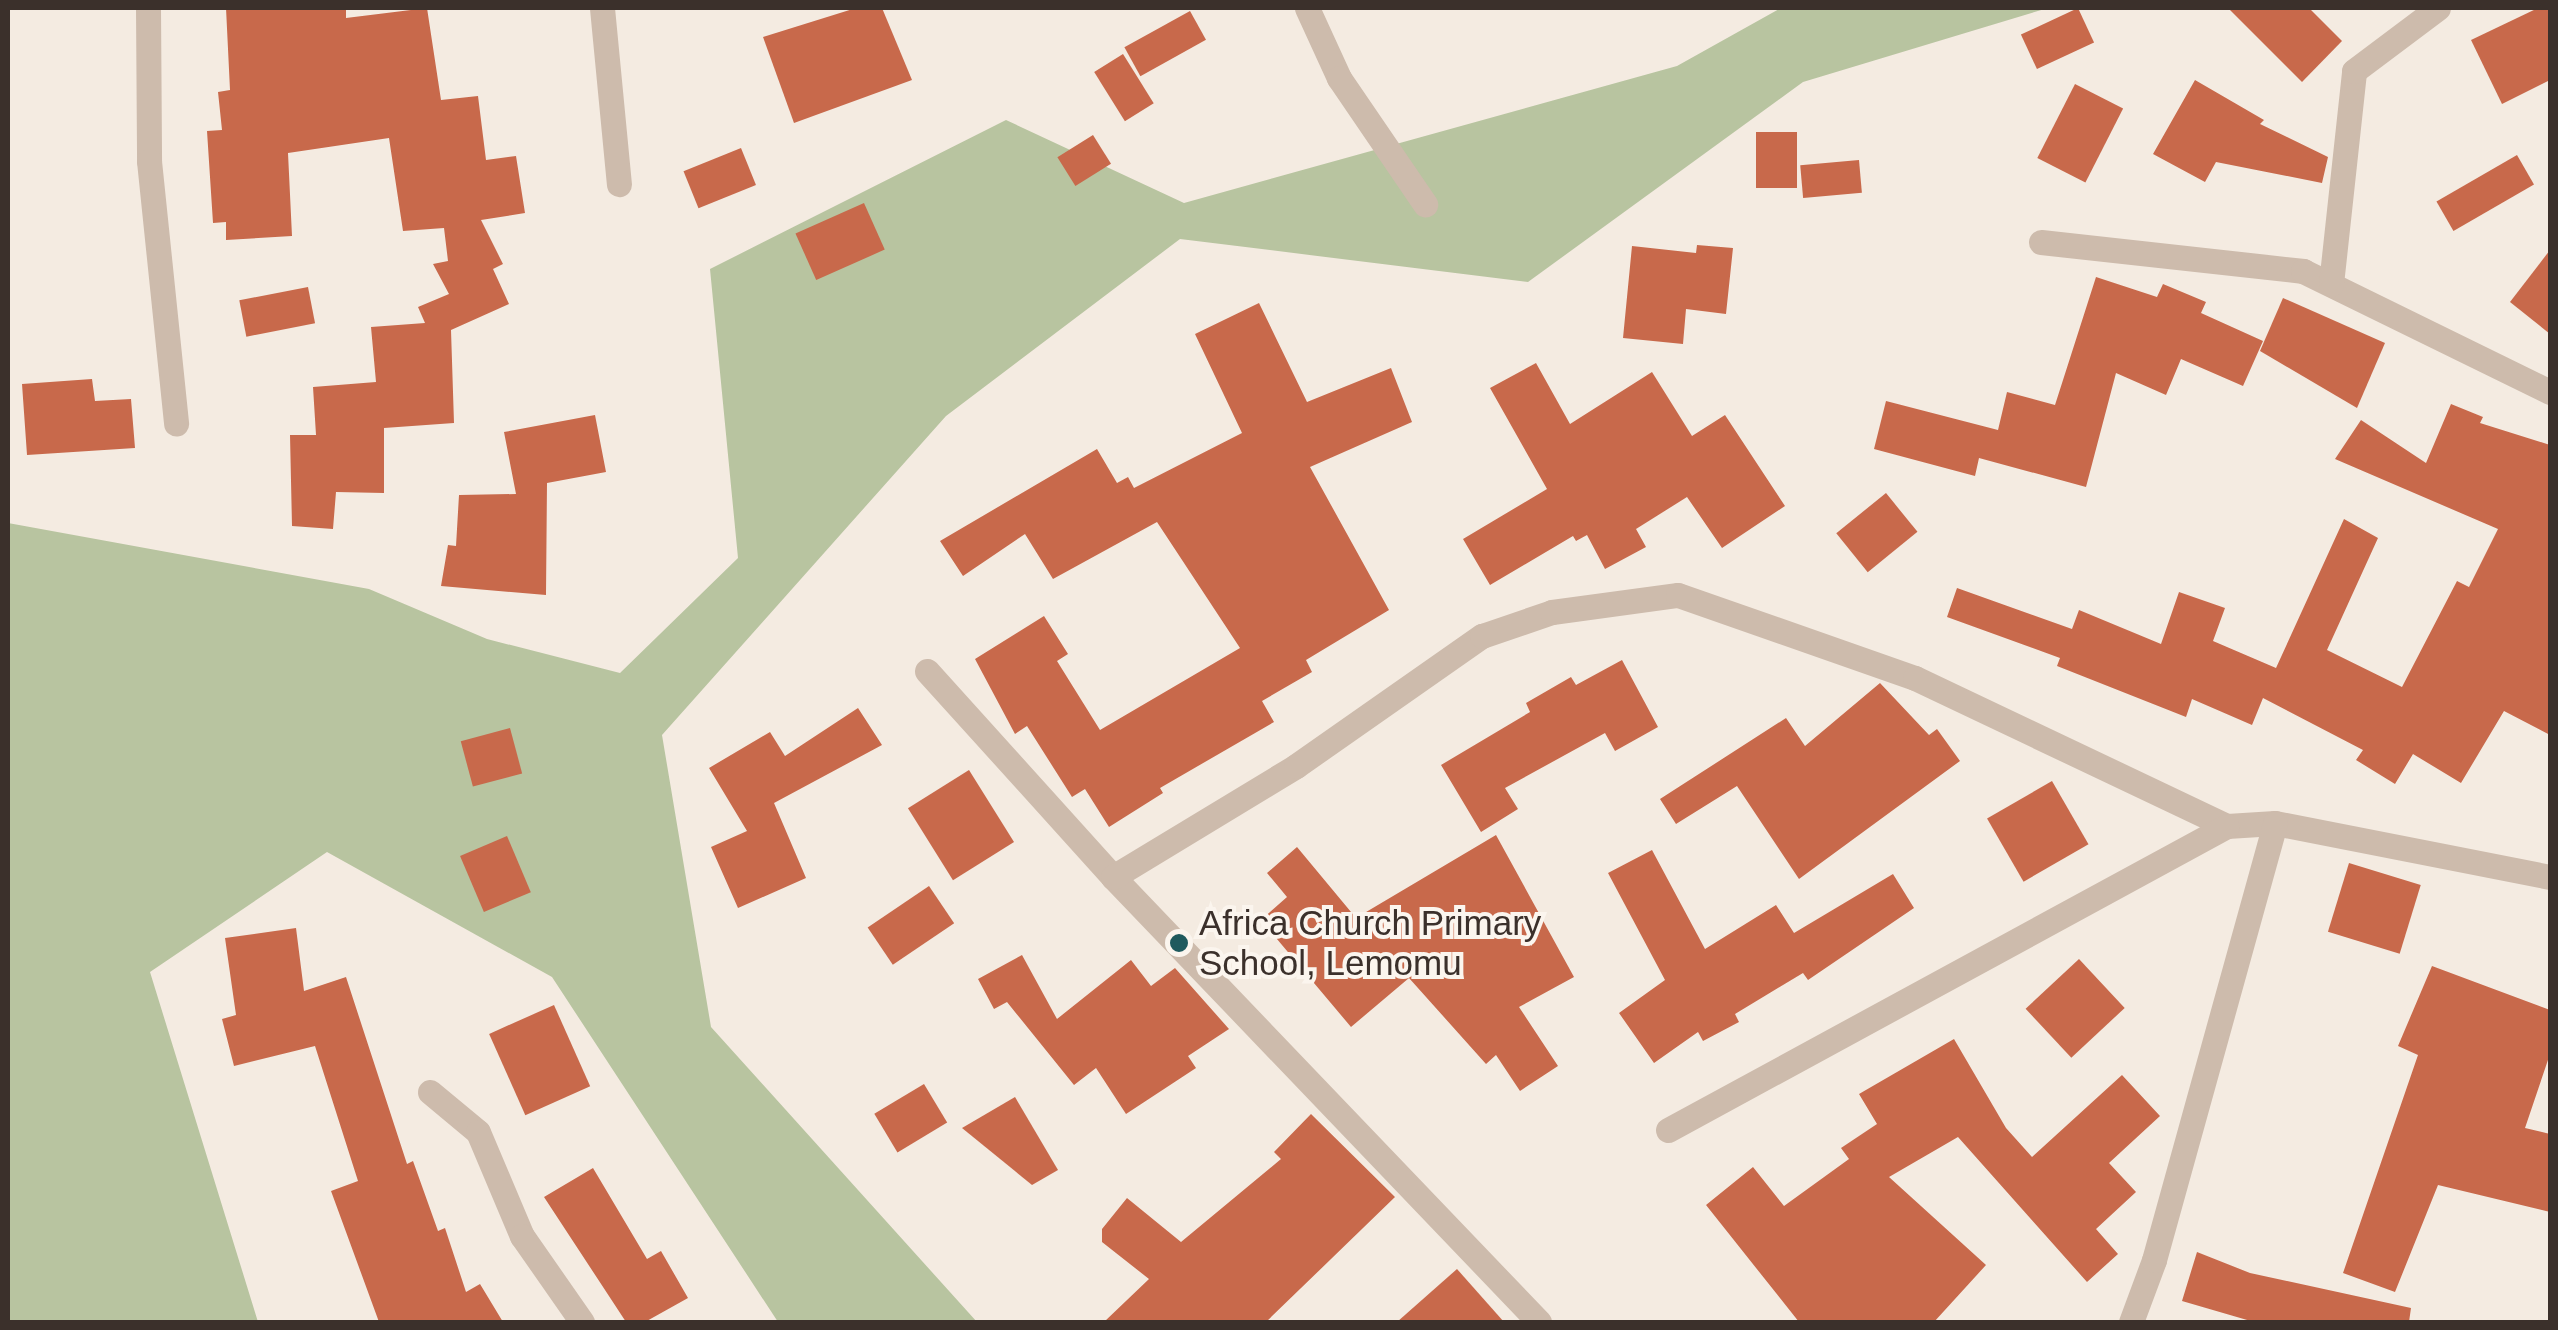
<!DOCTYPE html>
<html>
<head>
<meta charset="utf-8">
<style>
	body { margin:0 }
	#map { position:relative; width:2558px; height:1330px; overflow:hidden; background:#f4ebe1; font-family:Helvetica,sans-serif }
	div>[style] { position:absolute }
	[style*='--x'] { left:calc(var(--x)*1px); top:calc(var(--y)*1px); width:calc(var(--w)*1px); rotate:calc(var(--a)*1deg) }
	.green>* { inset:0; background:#b8c4a0 }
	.building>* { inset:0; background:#c8694b; transform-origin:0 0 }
	.street>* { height:25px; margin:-12.5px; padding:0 12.5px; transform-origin:12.5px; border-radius:12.5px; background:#cdbbac }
	.dots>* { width:28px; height:28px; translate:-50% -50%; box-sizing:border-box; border:5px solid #fbf5ee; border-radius:50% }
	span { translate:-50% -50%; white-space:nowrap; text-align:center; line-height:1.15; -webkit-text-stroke:8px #fbf5ee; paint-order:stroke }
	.poi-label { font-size:35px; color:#3b302b }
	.left { translate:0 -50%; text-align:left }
	.frame { position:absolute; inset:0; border:10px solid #3b302b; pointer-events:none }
</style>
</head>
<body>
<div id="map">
	<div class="green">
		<i style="clip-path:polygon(1781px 8px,2048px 8px,1803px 82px,1528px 282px,1180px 239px,946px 416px,662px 735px,711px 1027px,977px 1322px,778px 1322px,552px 977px,327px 852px,150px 972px,258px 1322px,8px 1322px,8px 523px,369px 589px,487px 639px,620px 673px,738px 558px,710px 269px,1006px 120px,1184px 203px,1677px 66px)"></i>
	</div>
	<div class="building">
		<i style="clip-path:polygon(226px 8px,346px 8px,346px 18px,427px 8px,441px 100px,478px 96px,486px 160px,516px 156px,525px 213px,481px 220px,503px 264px,493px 269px,509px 304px,451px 330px,454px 423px,384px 428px,384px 493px,336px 492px,333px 529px,292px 526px,290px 435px,316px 435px,313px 387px,376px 382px,371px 327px,425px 323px,418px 307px,449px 294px,433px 264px,448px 261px,444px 228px,403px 231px,389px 138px,288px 153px,292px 236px,226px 240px,226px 222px,213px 223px,207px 131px,222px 130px,218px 92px,230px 90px)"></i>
		<i style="clip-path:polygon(856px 8px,882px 8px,912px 80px,794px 123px,763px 37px)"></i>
		<i style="left:2078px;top:8px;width:38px;height:63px;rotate:65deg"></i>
		<i style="clip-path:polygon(2228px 8px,2309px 8px,2342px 41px,2302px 82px)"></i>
		<i style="clip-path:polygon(2538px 8px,2550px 8px,2550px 80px,2502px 104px,2471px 40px)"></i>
		<i style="left:1190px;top:11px;width:33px;height:75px;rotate:61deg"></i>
		<i style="left:1123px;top:54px;width:58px;height:34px;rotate:58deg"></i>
		<i style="clip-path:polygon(2195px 80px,2264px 120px,2260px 124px,2328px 157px,2322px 183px,2216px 162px,2205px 182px,2153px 154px)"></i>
		<i style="left:2075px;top:84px;width:54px;height:83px;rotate:27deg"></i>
		<i style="left:1756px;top:132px;width:41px;height:56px"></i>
		<i style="left:1093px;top:135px;width:34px;height:42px;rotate:58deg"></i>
		<i style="left:741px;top:148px;width:40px;height:62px;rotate:68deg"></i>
		<i style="left:2517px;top:155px;width:34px;height:93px;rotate:60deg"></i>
		<i style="left:1859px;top:160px;width:33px;height:59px;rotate:85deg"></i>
		<i style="left:864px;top:203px;width:51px;height:75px;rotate:66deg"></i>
		<i style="clip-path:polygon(1697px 245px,1733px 248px,1726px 314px,1686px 309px,1683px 344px,1623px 338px,1632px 246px,1696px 253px)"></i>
		<i style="clip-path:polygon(2550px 250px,2550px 334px,2510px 302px)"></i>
		<i style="clip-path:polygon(2096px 277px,2157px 297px,2163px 284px,2206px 302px,2201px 313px,2263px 341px,2243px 386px,2181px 359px,2166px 395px,2116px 373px,2086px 487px,1979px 458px,1975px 476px,1874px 449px,1886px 401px,1998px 430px,2007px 392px,2055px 405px)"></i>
		<i style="left:308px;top:287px;width:37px;height:70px;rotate:79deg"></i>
		<i style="clip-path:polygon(2283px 298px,2385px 343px,2357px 408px,2260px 351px)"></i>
		<i style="clip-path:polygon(1259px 303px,1307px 402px,1391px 368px,1412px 422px,1310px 467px,1389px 610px,1306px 660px,1312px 672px,1262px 701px,1274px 722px,1160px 788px,1163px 793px,1109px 827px,1085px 789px,1072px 797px,1027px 726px,1015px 734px,975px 659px,1044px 616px,1068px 654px,1057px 661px,1100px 730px,1240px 648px,1157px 522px,1053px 579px,1025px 534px,963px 576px,940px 541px,1097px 449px,1117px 483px,1128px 477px,1134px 488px,1242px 433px,1195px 334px)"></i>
		<i style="clip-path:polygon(1536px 363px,1570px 424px,1652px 372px,1692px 436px,1725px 415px,1785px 506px,1722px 548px,1687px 497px,1636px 529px,1646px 547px,1605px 569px,1587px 535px,1576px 541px,1573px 536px,1490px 585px,1463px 539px,1547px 489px,1490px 388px)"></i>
		<i style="clip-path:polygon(92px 379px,95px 401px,131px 399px,135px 448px,27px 455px,22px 384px)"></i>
		<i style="clip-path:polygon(2451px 404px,2483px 417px,2480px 423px,2550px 445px,2550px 735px,2504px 711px,2461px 783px,2413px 754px,2395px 784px,2356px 760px,2363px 750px,2263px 698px,2252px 725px,2192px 699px,2186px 717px,2057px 666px,2060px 658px,1947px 617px,1957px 588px,2072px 629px,2079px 610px,2161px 644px,2179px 592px,2225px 608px,2213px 641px,2276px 668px,2344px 519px,2378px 538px,2327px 650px,2402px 687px,2457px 581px,2469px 587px,2498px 529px,2335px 459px,2361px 420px,2426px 463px)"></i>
		<i style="clip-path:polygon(595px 415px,606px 472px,547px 483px,546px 595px,441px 586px,448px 545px,456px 546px,459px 495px,516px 494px,504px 432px)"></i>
		<i style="left:1886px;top:493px;width:50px;height:64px;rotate:51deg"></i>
		<i style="clip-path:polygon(1622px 660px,1658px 727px,1615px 751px,1605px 733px,1505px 788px,1518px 809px,1481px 832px,1441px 765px,1530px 712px,1526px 703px,1571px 677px,1576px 685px)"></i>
		<i style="clip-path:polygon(1880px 683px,1929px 735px,1937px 729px,1960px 761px,1799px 879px,1737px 786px,1676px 824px,1660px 799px,1786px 718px,1805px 746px)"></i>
		<i style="clip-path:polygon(858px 708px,882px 745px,774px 803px,806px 878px,738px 908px,711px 847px,747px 831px,709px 768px,770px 732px,785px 756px)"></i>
		<i style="left:510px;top:728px;width:47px;height:51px;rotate:75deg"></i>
		<i style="left:969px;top:770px;width:85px;height:72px;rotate:58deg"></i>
		<i style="left:2052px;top:781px;width:73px;height:75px;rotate:60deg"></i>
		<i style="clip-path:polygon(1496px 835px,1574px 977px,1519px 1007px,1558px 1066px,1520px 1091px,1496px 1055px,1486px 1064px,1409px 978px,1351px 1027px,1261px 920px,1287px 897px,1267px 873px,1297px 847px,1356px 918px)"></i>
		<i style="left:507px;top:836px;width:61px;height:51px;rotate:67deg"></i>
		<i style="clip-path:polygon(1652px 850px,1705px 949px,1776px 905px,1794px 933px,1893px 874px,1914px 908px,1808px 980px,1803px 973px,1735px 1014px,1739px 1022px,1703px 1041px,1698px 1032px,1654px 1063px,1619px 1013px,1665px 980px,1608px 873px)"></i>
		<i style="left:2349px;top:863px;width:75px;height:72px;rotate:17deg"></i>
		<i style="left:929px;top:886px;width:45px;height:74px;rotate:56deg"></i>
		<i style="clip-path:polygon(296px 928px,304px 991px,346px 977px,407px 1164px,413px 1161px,438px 1231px,445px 1228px,466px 1292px,480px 1284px,503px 1322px,379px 1322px,331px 1191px,358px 1181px,315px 1046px,234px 1066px,222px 1019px,236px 1015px,225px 938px)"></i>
		<i style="clip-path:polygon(1022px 955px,1057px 1019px,1131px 960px,1151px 986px,1175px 968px,1229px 1029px,1188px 1056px,1196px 1068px,1126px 1114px,1096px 1068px,1074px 1085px,1007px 1002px,994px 1009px,978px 979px)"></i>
		<i style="left:2079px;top:959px;width:67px;height:73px;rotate:47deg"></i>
		<i style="clip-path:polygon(2432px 966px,2550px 1010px,2550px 1054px,2525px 1128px,2550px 1134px,2550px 1212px,2438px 1185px,2395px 1292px,2343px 1273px,2418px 1055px,2398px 1046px)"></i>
		<i style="left:554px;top:1005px;width:89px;height:71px;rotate:66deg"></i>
		<i style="clip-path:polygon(1954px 1039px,2006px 1128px,2032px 1157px,2122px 1075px,2160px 1116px,2109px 1163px,2136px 1192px,2096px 1229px,2118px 1254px,2087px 1282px,1958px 1137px,1889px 1177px,1986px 1265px,1934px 1322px,1799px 1322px,1706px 1205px,1753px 1167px,1784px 1206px,1849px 1159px,1841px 1148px,1877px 1124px,1859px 1094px)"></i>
		<i style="left:924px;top:1084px;width:45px;height:58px;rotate:59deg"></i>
		<i style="clip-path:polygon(1015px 1097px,1058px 1170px,1032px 1185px,962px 1128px)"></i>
		<i style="clip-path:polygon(1311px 1114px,1395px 1197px,1266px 1322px,1104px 1322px,1149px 1279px,1102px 1242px,1102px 1229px,1127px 1198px,1181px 1242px,1281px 1159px,1274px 1152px)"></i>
		<i style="clip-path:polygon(593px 1168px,647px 1259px,661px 1251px,688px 1298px,645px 1322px,626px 1322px,544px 1197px)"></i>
		<i style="clip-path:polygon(2197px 1252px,2250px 1273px,2411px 1308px,2409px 1322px,2254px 1322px,2182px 1301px)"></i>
		<i style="clip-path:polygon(1457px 1269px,1504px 1322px,1397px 1322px)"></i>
	</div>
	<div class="street">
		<i style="--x:148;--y:8;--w:153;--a:89.6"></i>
		<i style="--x:149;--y:161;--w:264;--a:84.1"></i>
		<i style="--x:602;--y:8;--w:177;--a:84.5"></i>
		<i style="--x:1307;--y:8;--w:77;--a:65.4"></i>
		<i style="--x:1339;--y:78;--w:153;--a:55.7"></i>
		<i style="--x:2041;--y:242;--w:264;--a:6.3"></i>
		<i style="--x:2303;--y:271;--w:275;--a:26.1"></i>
		<i style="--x:2331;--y:284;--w:214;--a:-83.8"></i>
		<i style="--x:2354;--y:71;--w:105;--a:-36.9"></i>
		<i style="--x:927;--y:671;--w:278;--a:47.9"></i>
		<i style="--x:1113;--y:877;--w:616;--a:46.25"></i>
		<i style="--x:1113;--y:877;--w:214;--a:-31.2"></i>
		<i style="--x:1296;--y:766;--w:227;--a:-35"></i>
		<i style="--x:1482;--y:636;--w:74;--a:-18.9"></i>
		<i style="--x:1552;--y:612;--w:127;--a:-7.7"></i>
		<i style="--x:1678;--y:595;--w:251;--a:19.3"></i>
		<i style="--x:1915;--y:678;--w:345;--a:25.4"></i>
		<i style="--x:2227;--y:826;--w:48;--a:-3.6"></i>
		<i style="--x:2275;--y:823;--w:280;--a:11.1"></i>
		<i style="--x:430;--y:1092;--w:62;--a:39.8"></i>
		<i style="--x:478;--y:1132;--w:113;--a:67.1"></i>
		<i style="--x:522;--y:1236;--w:105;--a:55.1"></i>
		<i style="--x:1668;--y:1130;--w:636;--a:-28.54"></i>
		<i style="--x:2131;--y:1322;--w:66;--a:-69.6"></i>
		<i style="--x:2154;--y:1260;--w:453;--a:-74.5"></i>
	</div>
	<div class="dots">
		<i style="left:1179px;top:943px;background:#1f5a5e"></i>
	</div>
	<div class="poi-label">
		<span class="left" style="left:1199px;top:943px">Africa Church Primary<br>School, Lemomu</span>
	</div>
	<div class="frame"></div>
</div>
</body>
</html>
